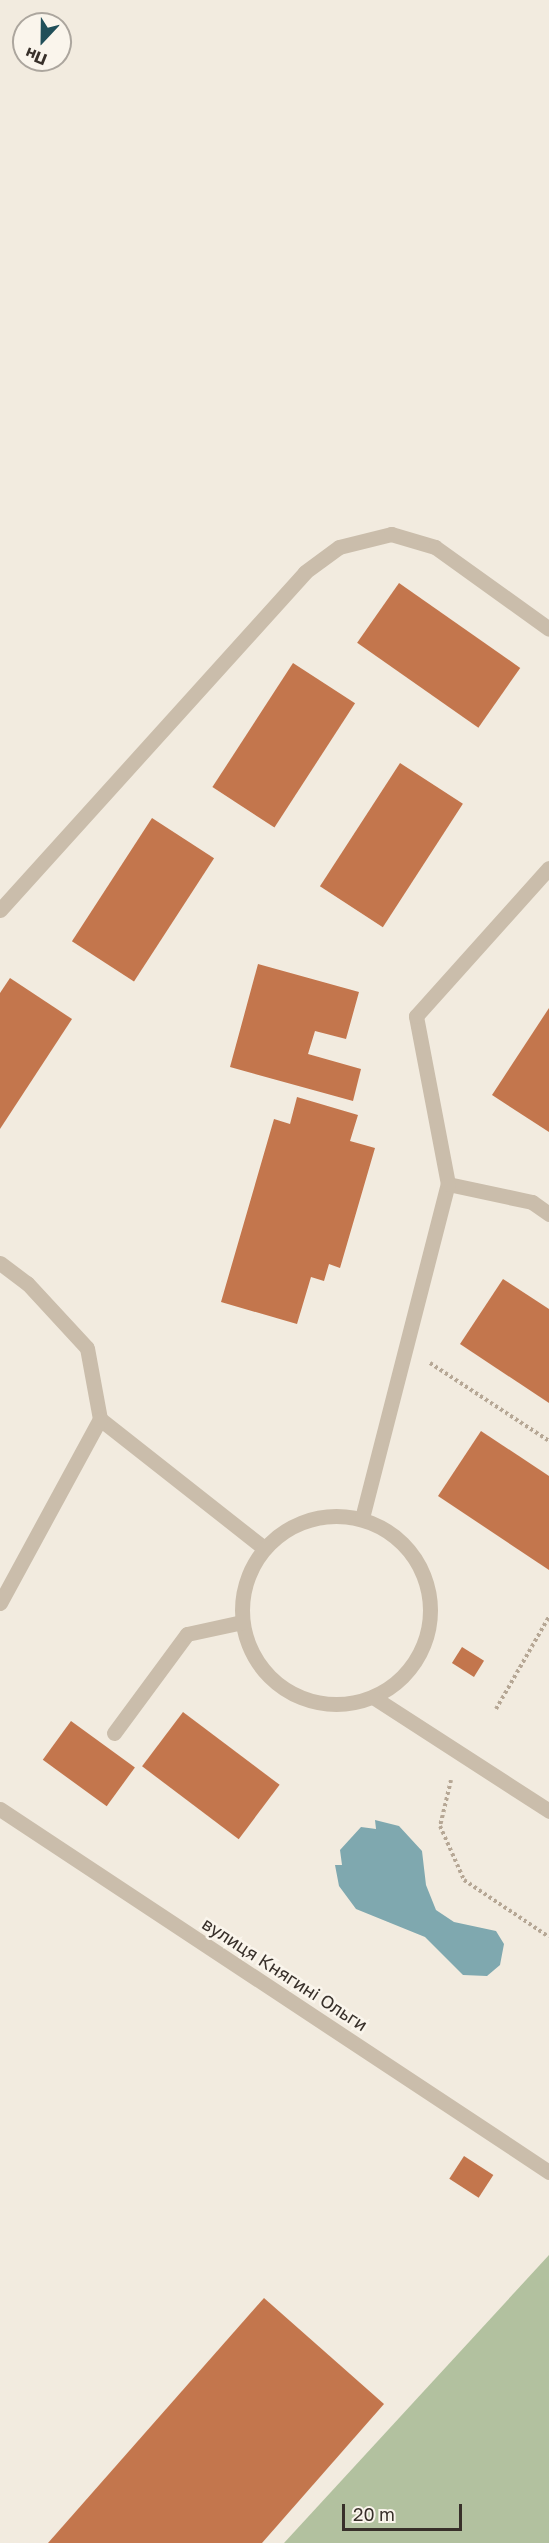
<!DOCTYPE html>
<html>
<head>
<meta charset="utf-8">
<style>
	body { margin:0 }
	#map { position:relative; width:549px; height:2543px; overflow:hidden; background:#f2ebdf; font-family:"Golos Text",sans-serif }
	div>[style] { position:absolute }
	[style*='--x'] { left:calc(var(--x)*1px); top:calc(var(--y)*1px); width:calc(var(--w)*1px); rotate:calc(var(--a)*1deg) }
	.green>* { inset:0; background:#b2c19f }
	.water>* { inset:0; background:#7fa8af }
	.building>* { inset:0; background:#c3764d; transform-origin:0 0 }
	.path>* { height:4px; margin-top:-2px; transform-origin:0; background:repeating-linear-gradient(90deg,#b6a795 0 3px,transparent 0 6px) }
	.minor>* { height:15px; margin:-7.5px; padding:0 7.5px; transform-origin:7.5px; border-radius:7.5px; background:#cabdab }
	.minor>.ring { margin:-7.5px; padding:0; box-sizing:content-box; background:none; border:15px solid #cabdab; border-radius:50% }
	span { translate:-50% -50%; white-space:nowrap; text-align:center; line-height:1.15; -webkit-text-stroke:5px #faf5ec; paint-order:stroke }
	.street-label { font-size:18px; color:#38302a }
	.north { position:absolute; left:12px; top:12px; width:60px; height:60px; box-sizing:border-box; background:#faf5ec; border:2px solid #aca69e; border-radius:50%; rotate:202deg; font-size:16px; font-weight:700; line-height:24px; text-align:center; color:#38302a }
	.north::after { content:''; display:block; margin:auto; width:21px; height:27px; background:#204f59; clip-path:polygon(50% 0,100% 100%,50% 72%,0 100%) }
	.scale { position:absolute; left:342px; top:2504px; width:120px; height:27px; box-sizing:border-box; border:3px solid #38302a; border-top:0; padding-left:8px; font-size:18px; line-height:21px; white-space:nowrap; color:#38302a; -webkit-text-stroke:4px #faf5ec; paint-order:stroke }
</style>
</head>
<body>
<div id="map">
	<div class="green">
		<i style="clip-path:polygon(549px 2255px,549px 2543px,284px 2543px)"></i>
	</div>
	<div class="water">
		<i style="clip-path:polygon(375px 1820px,399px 1826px,422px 1851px,426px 1885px,436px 1910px,454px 1922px,496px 1931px,504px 1944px,500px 1965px,487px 1976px,463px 1975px,425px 1937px,356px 1909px,339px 1886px,335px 1865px,342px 1865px,340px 1850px,361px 1827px,376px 1829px)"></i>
	</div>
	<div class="building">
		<i style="left:399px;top:583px;width:148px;height:73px;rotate:35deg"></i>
		<i style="left:293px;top:663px;width:74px;height:148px;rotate:33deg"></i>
		<i style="left:400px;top:763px;width:75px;height:147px;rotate:33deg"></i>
		<i style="left:152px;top:818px;width:74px;height:147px;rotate:33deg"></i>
		<i style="clip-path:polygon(258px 964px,359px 992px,346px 1039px,315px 1031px,308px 1054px,361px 1069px,353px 1101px,230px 1067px)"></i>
		<i style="clip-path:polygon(10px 978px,72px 1019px,0 1129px,0 993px)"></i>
		<i style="clip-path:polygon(549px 1008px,549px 1132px,492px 1095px)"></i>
		<i style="clip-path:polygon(297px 1097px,358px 1115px,350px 1141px,375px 1148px,340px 1268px,329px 1264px,324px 1281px,311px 1277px,297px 1324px,221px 1302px,274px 1119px,290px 1124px)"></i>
		<i style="clip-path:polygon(503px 1279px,549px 1309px,549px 1403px,460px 1344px)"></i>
		<i style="clip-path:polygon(481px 1431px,549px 1476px,549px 1570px,438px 1496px)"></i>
		<i style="left:462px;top:1647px;width:26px;height:19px;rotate:32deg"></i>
		<i style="left:183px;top:1712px;width:121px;height:68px;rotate:37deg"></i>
		<i style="left:71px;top:1721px;width:79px;height:48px;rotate:36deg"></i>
		<i style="left:464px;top:2156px;width:35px;height:27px;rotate:33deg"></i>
		<i style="clip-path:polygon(264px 2298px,384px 2404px,262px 2543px,48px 2543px)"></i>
	</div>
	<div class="path">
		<i style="--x:430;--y:1363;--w:142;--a:33.2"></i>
		<i style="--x:496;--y:1709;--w:106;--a:-60.1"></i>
		<i style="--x:451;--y:1780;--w:47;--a:103.4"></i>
		<i style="--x:440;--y:1826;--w:59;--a:66"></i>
		<i style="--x:464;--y:1880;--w:102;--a:33.8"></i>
	</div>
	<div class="minor">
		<i style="--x:0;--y:910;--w:455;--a:-47.9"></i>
		<i style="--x:305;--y:572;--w:42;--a:-36.3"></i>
		<i style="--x:339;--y:547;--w:54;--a:-14"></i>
		<i style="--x:391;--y:534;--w:46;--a:16.5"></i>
		<i style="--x:435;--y:547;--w:140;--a:35.7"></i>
		<i style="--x:448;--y:1184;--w:86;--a:12.1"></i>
		<i style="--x:532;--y:1202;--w:21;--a:35"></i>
		<i style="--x:0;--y:1263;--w:34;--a:37"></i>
		<i style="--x:27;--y:1283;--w:88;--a:47.3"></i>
		<i style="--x:87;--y:1348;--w:72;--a:79.6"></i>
		<i style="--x:100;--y:1419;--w:209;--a:38.2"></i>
		<i class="ring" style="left:242px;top:1516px;width:173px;height:173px"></i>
		<i style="--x:362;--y:1518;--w:345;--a:-75.6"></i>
		<i style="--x:448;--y:1184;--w:171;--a:-100.8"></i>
		<i style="--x:416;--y:1016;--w:199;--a:-48.1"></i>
		<i style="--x:0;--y:1603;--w:209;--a:-61.5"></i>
		<i style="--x:373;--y:1697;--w:210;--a:32.9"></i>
		<i style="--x:114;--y:1733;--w:123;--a:-53.6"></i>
		<i style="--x:187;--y:1634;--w:56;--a:-12.3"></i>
		<i style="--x:0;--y:1809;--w:658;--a:33.47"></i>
	</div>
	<div class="street-label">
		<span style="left:285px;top:1974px;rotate:33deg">вулиця Княгині Ольги</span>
	</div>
	<div class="north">Пн</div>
	<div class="scale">20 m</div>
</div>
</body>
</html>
